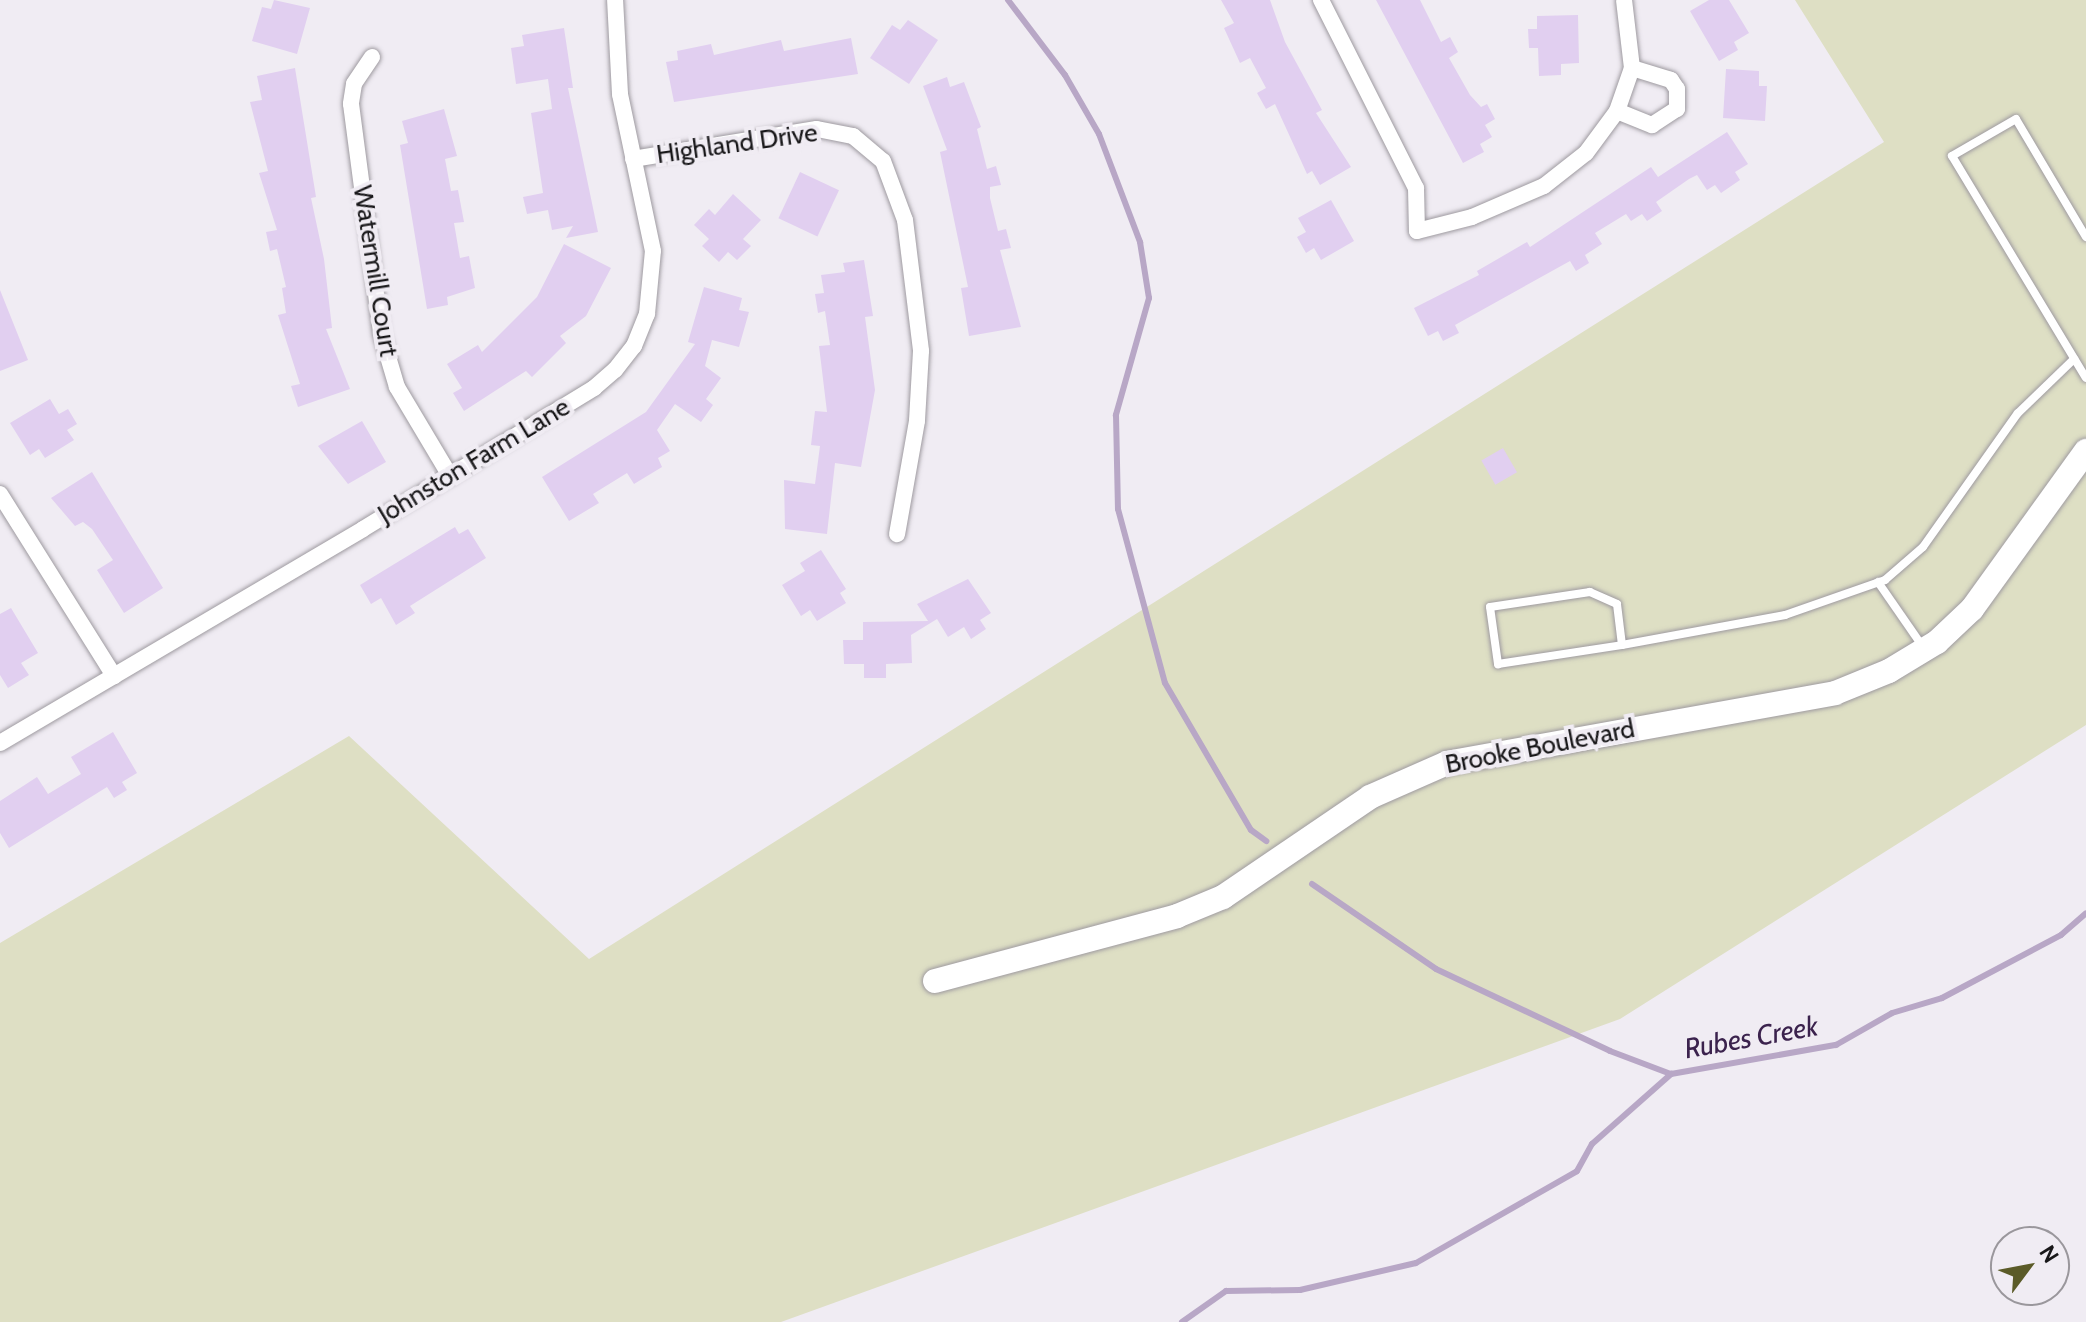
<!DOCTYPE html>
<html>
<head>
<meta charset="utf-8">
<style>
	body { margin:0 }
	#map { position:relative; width:2086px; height:1322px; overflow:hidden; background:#f0ecf3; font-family:Cabin,sans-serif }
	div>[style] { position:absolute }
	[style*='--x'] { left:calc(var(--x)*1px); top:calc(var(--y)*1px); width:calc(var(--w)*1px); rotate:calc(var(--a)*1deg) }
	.green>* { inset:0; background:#dedfc4 }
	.stream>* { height:6px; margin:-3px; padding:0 3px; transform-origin:3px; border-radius:3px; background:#b8a7c6 }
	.building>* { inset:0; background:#e1cff0; transform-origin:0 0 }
	.roads { filter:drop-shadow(0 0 2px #9e9aa0) drop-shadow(0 0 2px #9e9aa0) }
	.lane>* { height:8px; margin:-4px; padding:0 4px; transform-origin:4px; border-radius:4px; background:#fff }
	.street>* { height:16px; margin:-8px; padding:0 8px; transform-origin:8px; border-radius:8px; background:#fff }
	.secondary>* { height:24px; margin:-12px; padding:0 12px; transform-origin:12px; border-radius:12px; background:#fff }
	span { translate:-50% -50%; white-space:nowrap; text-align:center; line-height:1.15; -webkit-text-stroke:8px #f0ecf3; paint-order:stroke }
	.street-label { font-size:26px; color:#181719 }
	.water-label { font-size:28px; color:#3b224d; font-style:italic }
	.north { position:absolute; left:1990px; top:1226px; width:80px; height:80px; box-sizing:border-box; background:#f0ecf3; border:2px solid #9a979c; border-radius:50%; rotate:58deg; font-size:22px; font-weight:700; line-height:32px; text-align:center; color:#181719 }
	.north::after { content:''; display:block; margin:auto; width:28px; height:36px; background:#5b5b28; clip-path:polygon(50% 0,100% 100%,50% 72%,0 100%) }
</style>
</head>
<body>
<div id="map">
	<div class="green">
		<i style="clip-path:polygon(1795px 0,2086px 0,2086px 725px,1620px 1019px,781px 1322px,0 1322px,0 943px,349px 736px,589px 959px,1884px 142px)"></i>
	</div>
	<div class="stream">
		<i style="--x:1008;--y:0;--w:94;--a:52.8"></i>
		<i style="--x:1065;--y:75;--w:68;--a:60"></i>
		<i style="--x:1099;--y:134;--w:116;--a:69.2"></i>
		<i style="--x:1140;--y:242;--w:57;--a:80.9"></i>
		<i style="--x:1149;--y:298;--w:122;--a:105.8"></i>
		<i style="--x:1116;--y:415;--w:94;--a:88.8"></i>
		<i style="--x:1118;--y:509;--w:180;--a:74.9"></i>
		<i style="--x:1165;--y:683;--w:170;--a:59.7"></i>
		<i style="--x:1251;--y:830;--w:19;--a:36"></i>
		<i style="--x:1312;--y:884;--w:150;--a:34.4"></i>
		<i style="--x:1436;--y:969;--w:192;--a:25.2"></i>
		<i style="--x:1610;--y:1051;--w:65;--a:20.7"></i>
		<i style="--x:1182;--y:1322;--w:54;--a:-35.2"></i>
		<i style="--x:1226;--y:1291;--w:74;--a:-0.8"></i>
		<i style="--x:1300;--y:1290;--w:119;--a:-13.1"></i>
		<i style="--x:1416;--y:1263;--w:185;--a:-29.7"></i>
		<i style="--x:1577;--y:1171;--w:31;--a:-61"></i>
		<i style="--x:1592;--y:1144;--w:106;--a:-41.5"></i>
		<i style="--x:1671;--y:1074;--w:168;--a:-10"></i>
		<i style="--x:1836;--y:1045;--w:64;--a:-29.7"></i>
		<i style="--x:1892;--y:1013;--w:52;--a:-16.7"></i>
		<i style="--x:1942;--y:998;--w:135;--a:-27.9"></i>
		<i style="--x:2061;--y:935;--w:33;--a:-41"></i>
	</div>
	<div class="building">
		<i style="clip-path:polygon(274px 0,310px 8px,297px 54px,252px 41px,262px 7px,271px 9px)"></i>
		<i style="clip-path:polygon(1221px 0,1270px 0,1285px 42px,1322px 110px,1316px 113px,1351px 167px,1320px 185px,1312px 171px,1307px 174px,1275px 104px,1266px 109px,1257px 93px,1266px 88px,1250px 58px,1240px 63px,1224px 28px,1234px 23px)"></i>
		<i style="clip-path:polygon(1376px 0,1420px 0,1441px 42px,1450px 37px,1458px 52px,1449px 58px,1470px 95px,1481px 107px,1487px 104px,1495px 119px,1485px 125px,1492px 137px,1480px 144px,1484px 152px,1463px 163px)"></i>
		<i style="clip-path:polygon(1709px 0,1729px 0,1749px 33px,1734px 42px,1738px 50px,1719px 61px,1690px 11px)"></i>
		<i style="clip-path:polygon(1578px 15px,1579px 63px,1561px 64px,1561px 75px,1539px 76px,1538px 48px,1529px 48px,1528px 29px,1537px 29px,1537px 16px)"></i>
		<i style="clip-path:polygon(908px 20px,938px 40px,909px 84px,870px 58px,892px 25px,900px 30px)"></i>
		<i style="clip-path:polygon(564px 28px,573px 88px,568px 88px,598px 232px,566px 238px,573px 226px,552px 230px,548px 210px,527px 214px,523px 197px,543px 193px,531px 113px,552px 109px,548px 79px,516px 84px,511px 48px,524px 46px,522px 35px)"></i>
		<i style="clip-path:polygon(851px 38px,858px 74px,674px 102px,666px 62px,678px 60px,677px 51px,711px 44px,714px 55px,781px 40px,784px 51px)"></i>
		<i style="clip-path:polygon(295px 68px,316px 197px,311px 198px,324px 259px,332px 328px,326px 329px,350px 389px,298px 407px,291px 386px,300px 384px,278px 315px,286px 313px,282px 288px,286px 287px,277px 249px,270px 251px,266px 232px,277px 230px,259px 173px,268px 171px,250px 102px,262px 100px,257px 76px)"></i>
		<i style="clip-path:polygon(1726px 69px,1759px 71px,1759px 86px,1767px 86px,1765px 121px,1723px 118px)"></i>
		<i style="clip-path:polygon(947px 77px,950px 87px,964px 82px,981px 127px,977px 129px,987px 169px,996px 166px,1001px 185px,990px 187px,990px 198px,998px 231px,1006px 229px,1011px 248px,1000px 250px,1021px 327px,969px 336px,961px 288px,968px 287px,940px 152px,947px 150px,923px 86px)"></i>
		<i style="clip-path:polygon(444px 109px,457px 156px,445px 159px,451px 191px,458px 190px,464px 222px,454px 223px,460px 258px,469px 256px,475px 288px,447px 297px,448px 305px,427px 309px,400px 145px,408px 143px,402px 121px)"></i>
		<i style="clip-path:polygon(1727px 132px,1748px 164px,1735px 172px,1740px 180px,1721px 193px,1715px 185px,1707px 190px,1697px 175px,1689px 179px,1656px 202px,1662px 211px,1647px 221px,1642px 214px,1631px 221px,1626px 214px,1595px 233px,1602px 244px,1585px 255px,1589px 263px,1576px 271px,1570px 261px,1455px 325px,1459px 333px,1443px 341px,1438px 331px,1428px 336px,1414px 308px,1479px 275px,1477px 271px,1527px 242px,1530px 247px,1651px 167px,1658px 177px)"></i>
		<i style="left:800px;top:172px;width:43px;height:51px;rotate:25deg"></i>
		<i style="clip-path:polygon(733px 194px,761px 220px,743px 239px,751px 246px,737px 260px,728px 252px,719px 262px,702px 246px,709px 239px,694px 225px,709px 209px,715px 215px)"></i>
		<i style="clip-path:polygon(1331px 200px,1354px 241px,1321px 260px,1314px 248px,1306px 253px,1297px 237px,1306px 232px,1298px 218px)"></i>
		<i style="clip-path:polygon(564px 244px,611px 268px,586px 316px,560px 336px,566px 343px,532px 377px,526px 371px,464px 411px,453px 393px,462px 388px,447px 364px,478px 345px,482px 352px,537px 297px)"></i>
		<i style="clip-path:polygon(864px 260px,873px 316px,865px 317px,875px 390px,861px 467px,835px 463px,827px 534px,785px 529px,784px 480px,815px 484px,820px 446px,811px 445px,815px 411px,827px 412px,819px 346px,830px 345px,825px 311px,818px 313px,815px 294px,824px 293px,821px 275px,845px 272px,843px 263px)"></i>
		<i style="clip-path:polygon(704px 287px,742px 298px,739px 310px,749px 312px,739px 347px,712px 340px,705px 366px,721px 378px,706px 399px,713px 405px,701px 422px,675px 404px,657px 430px,670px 451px,658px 458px,662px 467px,634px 484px,627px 473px,593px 494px,599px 503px,569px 521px,542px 477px,646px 412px,695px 344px,688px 342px)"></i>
		<i style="clip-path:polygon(0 290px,28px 360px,0 371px)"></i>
		<i style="clip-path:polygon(50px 399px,59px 414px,68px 409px,77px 424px,67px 430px,74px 440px,45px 458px,39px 449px,30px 455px,10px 423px)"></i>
		<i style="clip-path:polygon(362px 421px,386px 462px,348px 484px,318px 446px)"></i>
		<i style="left:1503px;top:448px;width:28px;height:25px;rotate:60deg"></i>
		<i style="clip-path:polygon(92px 472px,163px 588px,124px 613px,97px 570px,113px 560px,92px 529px,83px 522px,75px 526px,51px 498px)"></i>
		<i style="clip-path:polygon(455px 527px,459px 534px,468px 529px,486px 558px,410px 606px,415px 613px,396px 625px,381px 598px,371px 604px,360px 585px)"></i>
		<i style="clip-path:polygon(821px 550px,846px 589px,840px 593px,846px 603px,817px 621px,810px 610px,801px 616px,782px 585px,805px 571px,800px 563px)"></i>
		<i style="clip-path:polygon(968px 579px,991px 613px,980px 620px,986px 629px,971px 639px,964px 627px,948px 637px,937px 619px,911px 635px,912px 663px,886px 664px,886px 678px,864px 678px,864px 664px,844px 664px,843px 640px,863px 640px,863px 622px,928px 621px,917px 604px)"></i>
		<i style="clip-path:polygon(11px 608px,38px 653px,21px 663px,29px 675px,8px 688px,0 675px,0 614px)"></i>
		<i style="clip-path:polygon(113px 732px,137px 773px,122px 782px,127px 790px,114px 798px,107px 787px,9px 848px,0 833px,0 801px,37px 777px,48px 794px,81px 774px,71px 757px)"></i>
	</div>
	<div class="roads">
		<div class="lane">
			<i style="--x:2086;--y:237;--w:137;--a:-120.7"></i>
			<i style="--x:2016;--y:119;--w:74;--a:150"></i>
			<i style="--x:1952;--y:156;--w:259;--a:58.9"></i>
			<i style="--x:1878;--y:582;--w:79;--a:55.3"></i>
			<i style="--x:1622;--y:645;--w:41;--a:-97"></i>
			<i style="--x:1617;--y:604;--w:30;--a:-156"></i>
			<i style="--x:1590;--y:592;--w:101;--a:171.5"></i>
			<i style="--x:1490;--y:607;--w:58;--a:82"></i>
			<i style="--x:1498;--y:664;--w:125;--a:-8.7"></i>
			<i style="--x:1622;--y:645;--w:166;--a:-10.4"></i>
			<i style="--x:1785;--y:615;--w:106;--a:-19.3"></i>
			<i style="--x:1885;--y:580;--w:50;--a:-41"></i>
			<i style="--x:1923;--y:547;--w:164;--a:-54.7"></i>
			<i style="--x:2018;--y:413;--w:78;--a:-44"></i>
		</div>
		<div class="street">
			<i style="--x:1321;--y:0;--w:211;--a:63.2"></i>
			<i style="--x:1416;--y:188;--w:43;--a:88.7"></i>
			<i style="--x:1417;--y:231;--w:57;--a:-14.3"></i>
			<i style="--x:1472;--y:217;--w:78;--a:-23.3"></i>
			<i style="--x:1544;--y:186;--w:53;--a:-38.2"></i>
			<i style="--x:1586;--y:153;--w:52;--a:-53.6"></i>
			<i style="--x:1617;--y:111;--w:46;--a:-70.8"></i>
			<i style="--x:1632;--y:68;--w:68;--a:-96.7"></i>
			<i style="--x:372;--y:57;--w:32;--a:124"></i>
			<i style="--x:354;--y:84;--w:20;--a:99"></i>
			<i style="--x:351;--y:104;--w:231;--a:82.5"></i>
			<i style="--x:381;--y:333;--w:56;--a:73.5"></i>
			<i style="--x:397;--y:387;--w:104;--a:59.2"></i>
			<i style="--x:1617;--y:111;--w:38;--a:22"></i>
			<i style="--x:1652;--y:125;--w:30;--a:-33"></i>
			<i style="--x:1677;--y:109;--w:20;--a:-90"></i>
			<i style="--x:1677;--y:89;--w:11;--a:-124"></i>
			<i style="--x:1671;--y:80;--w:41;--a:-162.9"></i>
			<i style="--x:633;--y:159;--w:186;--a:-9.3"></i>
			<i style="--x:817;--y:129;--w:37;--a:11"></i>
			<i style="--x:853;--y:136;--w:39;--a:40"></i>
			<i style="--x:883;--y:161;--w:63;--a:69.6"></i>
			<i style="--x:905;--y:220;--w:132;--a:83"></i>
			<i style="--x:921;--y:351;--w:70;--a:93.3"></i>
			<i style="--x:917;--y:421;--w:115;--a:100"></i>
			<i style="--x:0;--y:494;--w:215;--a:57.9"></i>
			<i style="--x:0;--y:743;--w:421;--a:-30.5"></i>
			<i style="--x:363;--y:529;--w:271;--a:-31.4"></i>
			<i style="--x:594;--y:388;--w:28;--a:-41"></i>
			<i style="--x:615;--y:370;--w:31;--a:-52"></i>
			<i style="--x:634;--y:346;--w:35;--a:-68"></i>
			<i style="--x:647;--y:314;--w:63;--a:-84.6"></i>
			<i style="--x:653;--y:251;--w:160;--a:-101.9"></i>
			<i style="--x:620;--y:94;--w:94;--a:-93"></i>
		</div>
		<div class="secondary">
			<i style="--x:935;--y:981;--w:251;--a:-15"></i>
			<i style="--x:1177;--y:916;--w:50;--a:-22.4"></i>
			<i style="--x:1223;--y:897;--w:178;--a:-34.2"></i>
			<i style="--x:1370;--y:797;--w:84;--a:-23.8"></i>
			<i style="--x:1447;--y:763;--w:394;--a:-10.2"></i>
			<i style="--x:1835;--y:693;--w:58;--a:-22.2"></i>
			<i style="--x:1889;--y:671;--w:56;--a:-31.1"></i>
			<i style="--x:1937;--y:642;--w:48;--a:-43.3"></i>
			<i style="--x:1972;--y:609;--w:195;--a:-54.2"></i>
		</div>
	</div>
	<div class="street-label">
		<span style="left:737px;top:144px;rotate:-8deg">Highland Drive</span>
		<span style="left:375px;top:271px;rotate:81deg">Watermill Court</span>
		<span style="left:474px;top:461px;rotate:-31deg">Johnston Farm Lane</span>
		<span style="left:1540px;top:747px;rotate:-11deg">Brooke Boulevard</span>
	</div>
	<div class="water-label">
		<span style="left:1751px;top:1037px;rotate:-10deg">Rubes Creek</span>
	</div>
	<div class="north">N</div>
</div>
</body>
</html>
